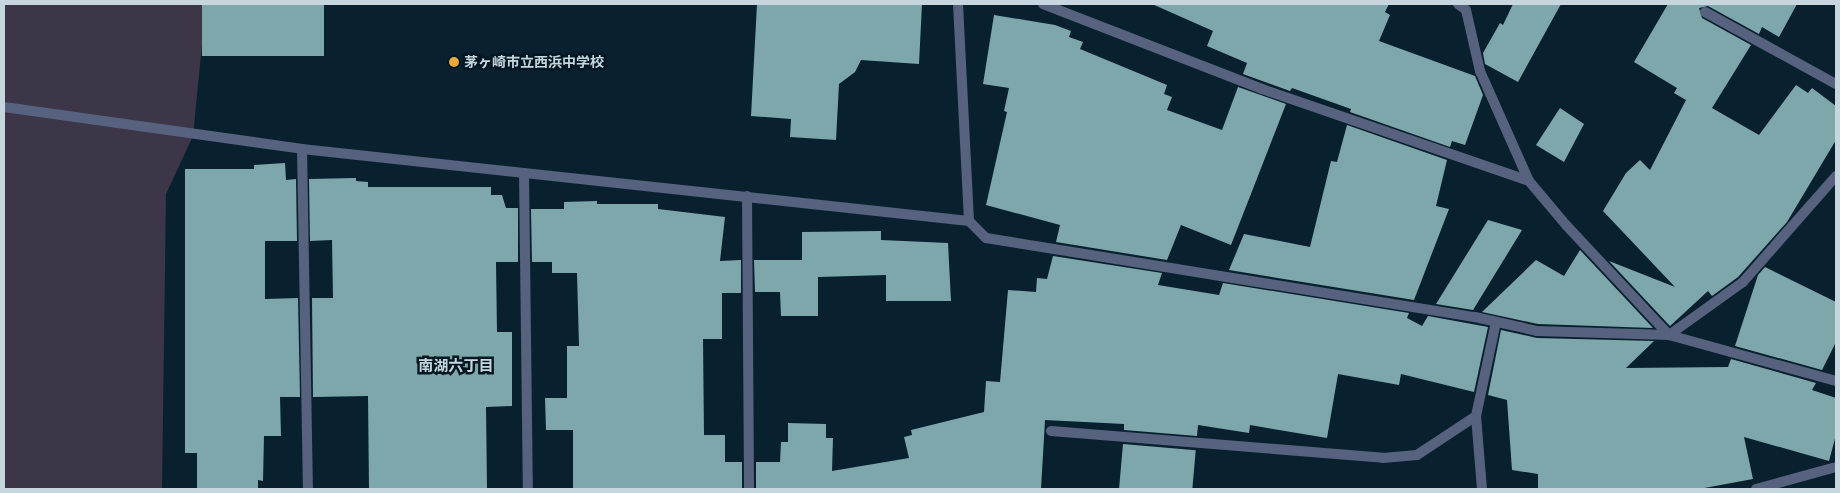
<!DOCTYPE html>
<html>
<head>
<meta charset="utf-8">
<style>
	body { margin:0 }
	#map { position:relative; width:1840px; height:493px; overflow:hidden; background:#09212e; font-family:Poppins,"Noto Sans JP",sans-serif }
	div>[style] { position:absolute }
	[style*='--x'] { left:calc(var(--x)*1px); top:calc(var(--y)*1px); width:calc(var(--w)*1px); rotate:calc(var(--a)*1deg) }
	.green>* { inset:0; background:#3c3648 }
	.building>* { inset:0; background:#7ea7ab; transform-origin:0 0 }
	.lane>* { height:10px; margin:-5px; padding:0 5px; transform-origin:5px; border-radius:5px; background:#56627e }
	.street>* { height:10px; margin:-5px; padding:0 5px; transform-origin:5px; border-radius:5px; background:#56627e }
	.dots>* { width:14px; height:14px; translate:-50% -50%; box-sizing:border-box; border:2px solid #011824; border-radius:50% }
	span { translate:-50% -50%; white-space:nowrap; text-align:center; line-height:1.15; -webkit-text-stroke:5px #011824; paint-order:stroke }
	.poi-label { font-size:14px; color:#c7d5de; font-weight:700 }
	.left { translate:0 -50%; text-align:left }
	.neighbourhood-label { font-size:15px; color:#c7d5de; font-weight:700 }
	.frame { position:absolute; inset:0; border:5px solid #c7d5de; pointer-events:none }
</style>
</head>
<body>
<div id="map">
	<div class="green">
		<i style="clip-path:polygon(4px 4px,206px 4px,193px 136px,166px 194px,162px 489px,4px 489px)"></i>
	</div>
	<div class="building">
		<i style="left:202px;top:4px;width:122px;height:52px"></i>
		<i style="clip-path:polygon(757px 4px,922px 4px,919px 64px,861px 60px,855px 72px,839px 84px,836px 140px,790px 137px,791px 119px,751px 116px)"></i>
		<i style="clip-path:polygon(1152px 4px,1389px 4px,1385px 12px,1390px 15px,1379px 41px,1475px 76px,1483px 95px,1465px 145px,1452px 141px,1450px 147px,1350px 112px,1351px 109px,1292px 88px,1290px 91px,1243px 74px,1247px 63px,1207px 46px,1213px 31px)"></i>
		<i style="clip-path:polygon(1513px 4px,1561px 4px,1518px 82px,1485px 64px,1483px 53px,1500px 23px,1503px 25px)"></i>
		<i style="clip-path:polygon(1668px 4px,1797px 4px,1779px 37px,1762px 27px,1759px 34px,1708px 6px,1699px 8px,1702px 18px,1751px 45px,1712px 108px,1759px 135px,1796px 85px,1808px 93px,1812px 88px,1836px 106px,1836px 140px,1787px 222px,1738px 277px,1712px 296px,1708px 291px,1670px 326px,1609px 261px,1675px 287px,1603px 211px,1626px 173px,1640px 160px,1650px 170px,1686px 100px,1674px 93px,1677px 88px,1634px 62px)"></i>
		<i style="clip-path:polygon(994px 15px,1055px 25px,1071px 31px,1069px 37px,1083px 42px,1080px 49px,1167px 85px,1164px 94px,1172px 97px,1167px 110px,1222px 130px,1238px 87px,1286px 104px,1231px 245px,1181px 225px,1167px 260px,1056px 242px,1060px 225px,986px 205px,1007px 112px,1004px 111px,1009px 88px,983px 84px)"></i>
		<i style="clip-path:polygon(1560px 108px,1584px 124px,1564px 162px,1536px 145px)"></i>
		<i style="clip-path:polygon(1347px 125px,1447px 160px,1436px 206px,1449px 209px,1414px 300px,1229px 270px,1244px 234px,1310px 247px,1331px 161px,1337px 162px)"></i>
		<i style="clip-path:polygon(285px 163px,286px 180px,296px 179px,297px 241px,265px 241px,265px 299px,298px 298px,300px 397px,280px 397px,281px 436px,264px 436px,263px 481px,258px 480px,258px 489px,197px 489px,197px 453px,185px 453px,185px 169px,254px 169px,254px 165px)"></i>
		<i style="clip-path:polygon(356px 178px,356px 181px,368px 182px,368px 187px,491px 187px,491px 195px,502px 195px,506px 208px,518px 208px,518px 262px,496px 262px,497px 332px,512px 332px,512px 406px,486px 407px,487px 489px,369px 489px,368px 396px,313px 397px,312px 298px,333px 298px,332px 240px,310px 241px,309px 179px)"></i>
		<i style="clip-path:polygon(597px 201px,597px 204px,658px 204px,658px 209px,725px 217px,720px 261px,741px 260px,741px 293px,722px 293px,722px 339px,703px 339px,704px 435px,725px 435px,725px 462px,742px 462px,742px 489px,573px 489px,573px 430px,546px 430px,545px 398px,567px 398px,567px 346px,579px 346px,577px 273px,552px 273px,552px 262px,532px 262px,531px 209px,564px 209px,564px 202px)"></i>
		<i style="clip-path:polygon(1488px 220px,1522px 230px,1473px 310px,1436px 304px)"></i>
		<i style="clip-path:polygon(881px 231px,881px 240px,948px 243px,951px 301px,886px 301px,886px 275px,818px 277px,818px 316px,781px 316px,780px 292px,755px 292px,754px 260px,802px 260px,802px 232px)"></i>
		<i style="clip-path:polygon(1580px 250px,1653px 328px,1538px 324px,1482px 312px,1536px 260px,1564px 276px)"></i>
		<i style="clip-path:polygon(1053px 256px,1162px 273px,1158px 285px,1219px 295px,1223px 283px,1409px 313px,1407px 318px,1422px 326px,1428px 316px,1488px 327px,1474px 392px,1401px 374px,1399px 385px,1338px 374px,1327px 438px,1250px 425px,1249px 433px,1198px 425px,1197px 436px,1124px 430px,1124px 424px,1045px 420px,1041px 489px,756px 489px,756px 462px,780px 462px,781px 442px,788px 442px,788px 423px,826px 424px,826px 438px,833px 438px,832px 471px,909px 458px,904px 437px,912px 435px,911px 430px,984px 412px,986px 381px,1000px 382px,1008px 290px,1036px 292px,1037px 278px,1047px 279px)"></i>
		<i style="clip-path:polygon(1765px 267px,1836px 302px,1836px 342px,1822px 370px,1735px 346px,1758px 275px)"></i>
		<i style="clip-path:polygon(1501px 330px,1537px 338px,1654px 341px,1626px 368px,1728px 367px,1731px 359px,1816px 383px,1812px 390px,1836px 398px,1836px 435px,1829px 461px,1744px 437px,1753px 479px,1699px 489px,1538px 489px,1538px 474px,1512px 470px,1507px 400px,1488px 395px)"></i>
		<i style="left:1123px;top:444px;width:73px;height:45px;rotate:5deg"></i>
	</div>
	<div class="lane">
		<i style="--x:1043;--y:4;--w:235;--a:21.2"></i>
		<i style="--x:1262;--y:89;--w:282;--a:19"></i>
		<i style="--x:1458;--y:4;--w:10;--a:37"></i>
		<i style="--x:1466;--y:10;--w:63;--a:77.1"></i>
		<i style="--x:1480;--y:71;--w:120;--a:66"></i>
		<i style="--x:1529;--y:181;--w:57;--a:49.9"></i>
		<i style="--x:1566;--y:225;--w:151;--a:46.9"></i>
		<i style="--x:1705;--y:12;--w:149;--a:28.8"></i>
		<i style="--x:969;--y:221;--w:24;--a:45"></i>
		<i style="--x:986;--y:238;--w:495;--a:9.2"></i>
		<i style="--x:1475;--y:317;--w:64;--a:12.7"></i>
		<i style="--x:1537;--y:331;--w:132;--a:1.7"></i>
		<i style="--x:1476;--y:416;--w:96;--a:-78"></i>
	</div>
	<div class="street">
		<i style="--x:4;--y:107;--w:301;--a:8"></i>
		<i style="--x:302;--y:149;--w:671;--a:6.16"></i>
		<i style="--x:969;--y:221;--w:217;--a:-92.9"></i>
		<i style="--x:302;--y:149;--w:340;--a:89"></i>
		<i style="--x:524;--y:173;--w:316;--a:89.3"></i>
		<i style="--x:747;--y:196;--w:293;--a:89.6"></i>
		<i style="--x:1669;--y:335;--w:91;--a:-35.6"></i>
		<i style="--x:1743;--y:282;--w:141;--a:-48.7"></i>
		<i style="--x:1669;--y:335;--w:173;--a:15.4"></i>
		<i style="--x:1051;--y:431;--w:333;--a:4.6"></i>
		<i style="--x:1383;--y:458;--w:34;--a:-5"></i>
		<i style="--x:1417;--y:455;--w:71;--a:-33.5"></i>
		<i style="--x:1476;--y:416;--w:73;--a:85.3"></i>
		<i style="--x:1756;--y:489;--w:83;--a:-15.4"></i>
	</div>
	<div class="dots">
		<i style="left:454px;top:62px;background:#ebaa39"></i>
	</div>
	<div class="poi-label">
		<span class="left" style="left:464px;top:62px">茅ヶ崎市立西浜中学校</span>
	</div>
	<div class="neighbourhood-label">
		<span style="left:456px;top:366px">南湖六丁目</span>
	</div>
	<div class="frame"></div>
</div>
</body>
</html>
